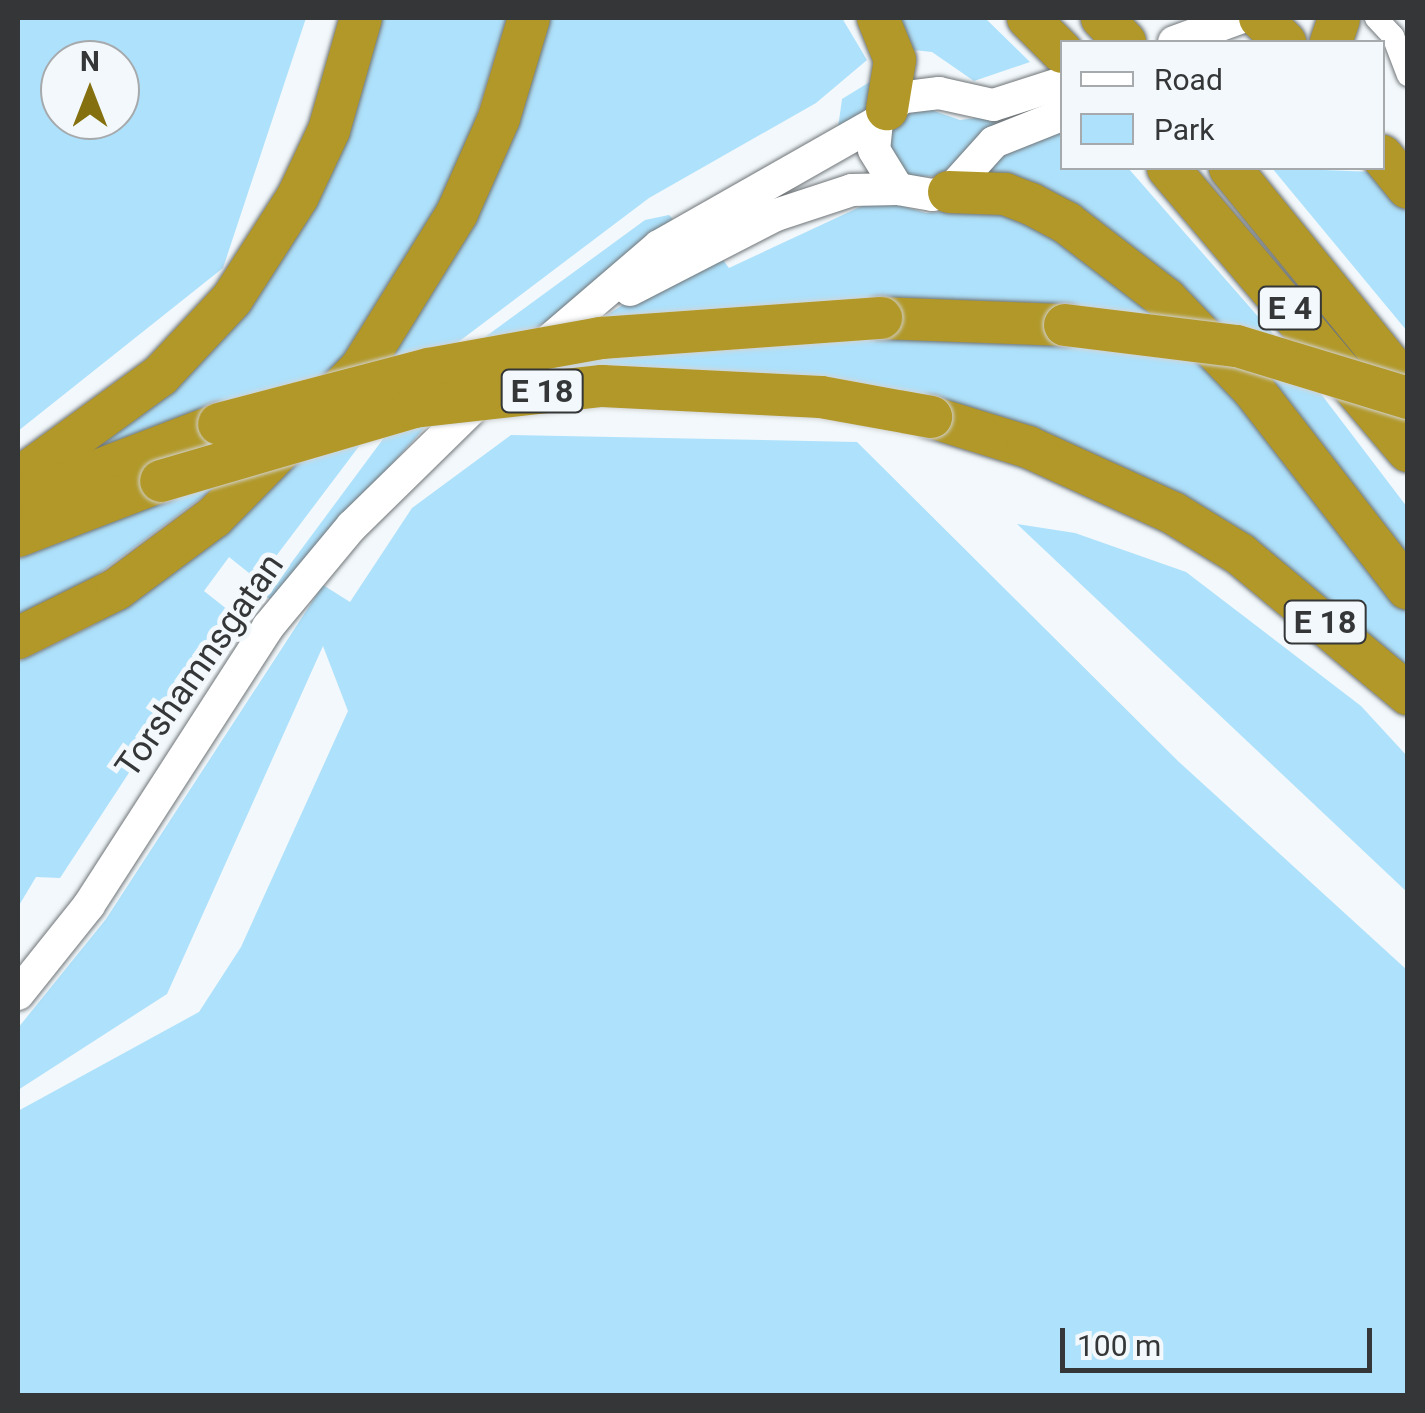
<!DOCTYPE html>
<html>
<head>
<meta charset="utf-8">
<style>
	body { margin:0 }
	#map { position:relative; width:1425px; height:1413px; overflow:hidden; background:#f2f8fb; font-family:Roboto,sans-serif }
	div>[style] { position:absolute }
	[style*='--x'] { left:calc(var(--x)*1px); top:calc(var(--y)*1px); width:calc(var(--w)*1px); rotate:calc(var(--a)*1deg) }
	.green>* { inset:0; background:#aee1fb }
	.roads { filter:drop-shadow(0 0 2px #6f7477) drop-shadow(0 0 2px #6f7477) }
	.street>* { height:22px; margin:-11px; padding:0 11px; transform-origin:11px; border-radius:11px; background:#fff }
	.secondary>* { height:32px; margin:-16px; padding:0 16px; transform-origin:16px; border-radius:16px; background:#fff }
	.highway>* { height:42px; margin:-21px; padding:0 21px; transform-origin:21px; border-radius:21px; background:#b19828 }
	.bridges { filter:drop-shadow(0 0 2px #d2d3d3) drop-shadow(0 0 2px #d2d3d3) }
	.highway-bridge>* { height:42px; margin:-21px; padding:0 21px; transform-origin:21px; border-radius:21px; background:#b19828 }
	span { translate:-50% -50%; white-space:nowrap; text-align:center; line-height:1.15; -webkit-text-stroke:10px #f2f8fb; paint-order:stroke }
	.shield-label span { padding:2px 8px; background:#f2f8fb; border:2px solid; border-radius:8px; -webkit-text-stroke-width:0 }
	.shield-label { font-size:32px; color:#343637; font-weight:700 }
	.street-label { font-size:35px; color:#343637 }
	.frame { position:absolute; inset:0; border:20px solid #343637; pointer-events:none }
	.legend { position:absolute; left:1060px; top:40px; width:325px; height:130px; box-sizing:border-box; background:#f2f8fb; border:2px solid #a6aaad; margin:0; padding:12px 18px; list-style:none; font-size:30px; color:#343637 }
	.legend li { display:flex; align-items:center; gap:20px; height:50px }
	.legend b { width:50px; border:2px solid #a6aaad }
	.north { position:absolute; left:40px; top:40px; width:100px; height:100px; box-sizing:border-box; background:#f2f8fb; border:2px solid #a6aaad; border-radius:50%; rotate:0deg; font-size:28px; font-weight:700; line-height:40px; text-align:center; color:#343637 }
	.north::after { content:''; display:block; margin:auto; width:35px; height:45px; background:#84700f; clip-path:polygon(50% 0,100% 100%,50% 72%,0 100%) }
	.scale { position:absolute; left:1060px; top:1328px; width:312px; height:45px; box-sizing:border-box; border:5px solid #343637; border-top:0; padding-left:12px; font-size:30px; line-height:35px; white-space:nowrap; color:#343637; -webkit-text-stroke:8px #f2f8fb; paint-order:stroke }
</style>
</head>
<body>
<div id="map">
	<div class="green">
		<i style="clip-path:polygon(evenodd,18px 18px,306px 18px,223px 268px,18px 431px,18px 18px,60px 60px,120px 60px,120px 120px,60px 120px,60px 60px)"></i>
		<i style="clip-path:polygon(373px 18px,507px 18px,474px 124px,441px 201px,332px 374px,102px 447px,96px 441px,215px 338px)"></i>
		<i style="clip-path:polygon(543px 18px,842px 18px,867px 60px,816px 103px,649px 198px,453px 346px,383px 361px)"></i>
		<i style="clip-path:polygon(888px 18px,985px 18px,1030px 62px,974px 81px,932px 52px,904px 49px)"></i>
		<i style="clip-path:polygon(886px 72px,877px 99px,859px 119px,838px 128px,842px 99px)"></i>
		<i style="clip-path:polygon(926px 108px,960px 120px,1005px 114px,1007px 119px,939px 176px,915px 177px,902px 171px,889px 146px,891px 132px,905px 114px)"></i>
		<i style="clip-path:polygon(1062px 130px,1062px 168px,1128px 168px,1275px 336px,1208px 323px,978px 180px,1008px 150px)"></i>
		<i style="clip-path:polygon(1272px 168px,1375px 172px,1407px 213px,1407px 331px)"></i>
		<i style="clip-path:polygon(877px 199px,926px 213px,1009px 207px,1172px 318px,842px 301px,598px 321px,658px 282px,723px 260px,729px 268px)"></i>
		<i style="clip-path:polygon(669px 215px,673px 219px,658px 237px,535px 331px,481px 340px,645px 220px)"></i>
		<i style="clip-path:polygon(765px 335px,1067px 345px,1215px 363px,1407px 607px,1407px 677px,1054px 440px,529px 377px,549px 360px)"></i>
		<i style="clip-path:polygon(1253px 370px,1315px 386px,1407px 507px,1407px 569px)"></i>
		<i style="clip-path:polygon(429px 423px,270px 599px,266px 597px,389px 431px)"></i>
		<i style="clip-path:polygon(511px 435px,857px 442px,1179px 762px,1407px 970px,1407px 1395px,18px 1395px,18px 1111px,199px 1012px,241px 947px,348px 711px,323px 646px,167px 994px,18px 1090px,18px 1028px,106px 919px,323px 585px,350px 602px,412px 508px)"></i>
		<i style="clip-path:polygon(366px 437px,258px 580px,229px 557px,204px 591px,233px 614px,60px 878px,36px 877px,18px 907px,18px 662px,94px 625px,211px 544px,305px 453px)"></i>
		<i style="clip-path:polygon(232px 475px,75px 591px,18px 619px,18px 559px)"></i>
		<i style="clip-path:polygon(1017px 524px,1075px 533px,1186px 572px,1361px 706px,1407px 756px,1407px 892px)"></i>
	</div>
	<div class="roads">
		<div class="street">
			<i style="--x:1376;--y:18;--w:25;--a:47"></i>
			<i style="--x:1393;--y:36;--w:42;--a:69"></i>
		</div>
		<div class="secondary">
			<i style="--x:1174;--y:42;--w:70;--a:-20"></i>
			<i style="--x:1062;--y:83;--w:72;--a:162.3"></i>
			<i style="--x:993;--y:105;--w:55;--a:-167.5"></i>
			<i style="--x:939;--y:93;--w:38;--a:173"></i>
			<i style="--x:901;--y:98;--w:34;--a:135"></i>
			<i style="--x:877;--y:122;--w:28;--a:96"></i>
			<i style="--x:874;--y:150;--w:46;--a:58.4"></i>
			<i style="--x:898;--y:189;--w:35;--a:10"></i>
			<i style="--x:932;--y:195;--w:17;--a:-10"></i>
			<i style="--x:949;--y:192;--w:67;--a:-48"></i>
			<i style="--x:994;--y:142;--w:73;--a:-21.7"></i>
			<i style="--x:630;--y:290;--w:164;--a:-27.2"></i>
			<i style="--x:776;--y:215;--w:80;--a:-18.2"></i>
			<i style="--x:852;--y:190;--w:46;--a:-1.2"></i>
			<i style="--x:539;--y:349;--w:158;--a:-40.6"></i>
			<i style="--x:659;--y:246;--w:251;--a:-29.6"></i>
			<i style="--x:18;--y:994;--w:114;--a:-51.4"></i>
			<i style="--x:89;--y:905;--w:331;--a:-57.2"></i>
			<i style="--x:268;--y:627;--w:131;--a:-50.3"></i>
			<i style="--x:352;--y:526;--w:189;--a:-44.4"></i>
		</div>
		<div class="highway">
			<i style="--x:878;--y:18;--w:45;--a:68"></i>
			<i style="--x:895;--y:60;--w:50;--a:99.3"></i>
			<i style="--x:1028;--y:18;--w:48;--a:45"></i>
			<i style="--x:1102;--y:18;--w:33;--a:46"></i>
			<i style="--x:1260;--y:18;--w:35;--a:44"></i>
			<i style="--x:1331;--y:42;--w:24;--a:-71"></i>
			<i style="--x:1382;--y:156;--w:41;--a:50.9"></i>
			<i style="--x:1168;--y:168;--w:371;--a:49.7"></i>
			<i style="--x:1230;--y:168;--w:282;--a:50.9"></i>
			<i style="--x:949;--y:192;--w:56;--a:2"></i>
			<i style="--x:1005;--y:194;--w:28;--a:21"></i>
			<i style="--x:1031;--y:204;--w:41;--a:27.8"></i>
			<i style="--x:1067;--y:223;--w:125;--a:37.5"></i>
			<i style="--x:1166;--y:299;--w:124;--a:46"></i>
			<i style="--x:1252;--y:388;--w:254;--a:52.2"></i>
			<i style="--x:881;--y:318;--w:184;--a:2.2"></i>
			<i style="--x:931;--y:417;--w:102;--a:17.2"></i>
			<i style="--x:1028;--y:447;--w:159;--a:24.5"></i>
			<i style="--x:1173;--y:513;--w:79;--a:31.5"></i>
			<i style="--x:1240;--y:554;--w:219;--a:39.8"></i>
			<i style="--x:18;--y:479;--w:175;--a:-36"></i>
			<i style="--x:160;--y:376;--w:105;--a:-46.9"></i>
			<i style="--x:232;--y:299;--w:122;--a:-57.3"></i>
			<i style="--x:298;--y:196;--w:73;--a:-64.8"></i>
			<i style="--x:329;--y:130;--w:116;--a:-74.1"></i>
			<i style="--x:23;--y:499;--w:210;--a:-20.9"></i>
			<i style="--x:18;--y:536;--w:153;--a:-21"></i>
			<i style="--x:18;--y:638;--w:110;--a:-26.3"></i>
			<i style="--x:117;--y:589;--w:121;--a:-36.6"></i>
			<i style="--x:214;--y:517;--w:209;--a:-45.4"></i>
			<i style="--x:361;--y:368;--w:182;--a:-58.2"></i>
			<i style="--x:457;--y:213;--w:104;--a:-66.1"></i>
			<i style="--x:499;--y:118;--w:104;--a:-73.3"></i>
		</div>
	</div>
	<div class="bridges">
		<div class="highway-bridge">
			<i style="--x:1065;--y:325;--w:173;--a:7"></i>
			<i style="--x:1237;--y:346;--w:179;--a:16.9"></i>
			<i style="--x:219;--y:424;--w:217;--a:-14.7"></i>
			<i style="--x:429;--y:369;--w:175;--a:-10.2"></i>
			<i style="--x:601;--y:338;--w:281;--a:-4.1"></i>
			<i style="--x:161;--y:481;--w:264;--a:-16.3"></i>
			<i style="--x:414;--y:407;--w:189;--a:-6.4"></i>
			<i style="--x:602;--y:386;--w:219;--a:2.9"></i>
			<i style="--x:821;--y:397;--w:112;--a:10.3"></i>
		</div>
	</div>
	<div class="shield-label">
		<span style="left:1290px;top:308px">E 4</span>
		<span style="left:542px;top:391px">E 18</span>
		<span style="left:1325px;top:622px">E 18</span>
	</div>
	<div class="street-label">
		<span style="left:200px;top:666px;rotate:-55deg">Torshamnsgatan</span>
	</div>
	<div class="frame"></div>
	<ul class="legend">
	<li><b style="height:12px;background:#fff"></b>Road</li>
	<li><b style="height:28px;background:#aee1fb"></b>Park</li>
	</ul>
	<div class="north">N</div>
	<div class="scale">100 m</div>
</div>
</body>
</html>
